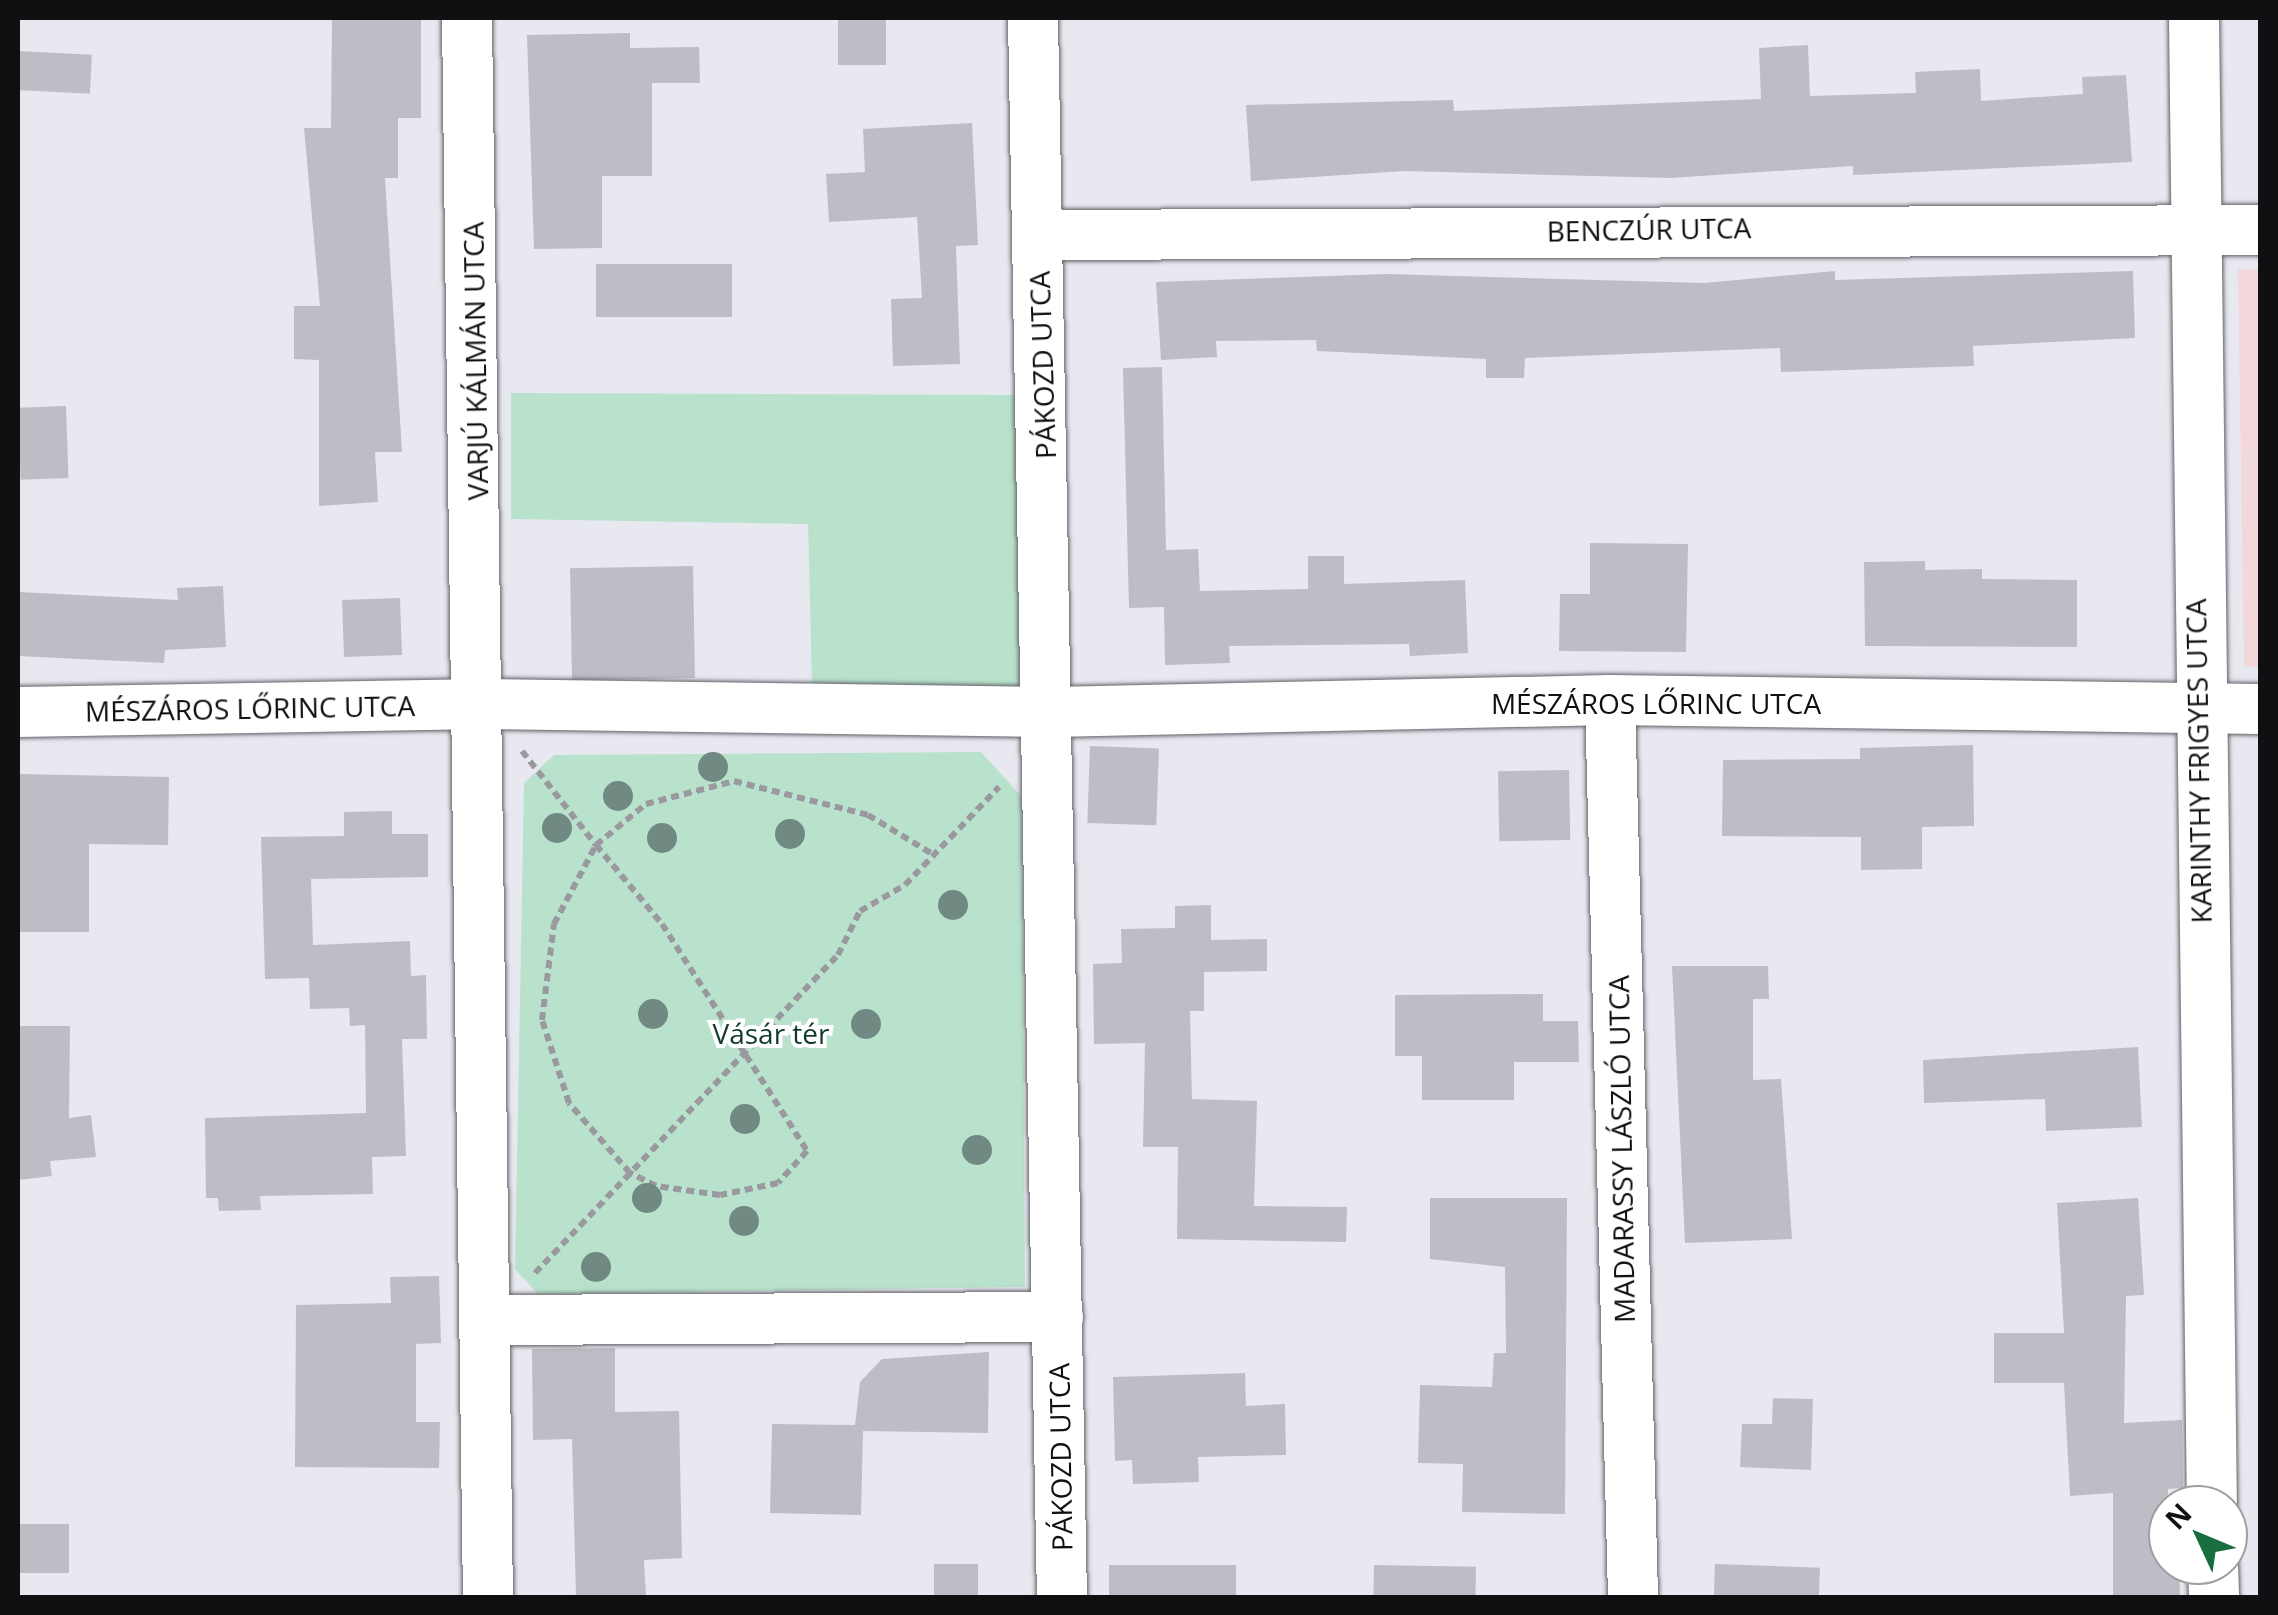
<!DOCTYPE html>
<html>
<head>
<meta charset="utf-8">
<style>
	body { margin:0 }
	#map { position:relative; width:2278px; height:1615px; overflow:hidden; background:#e8e8f0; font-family:"Open Sans",sans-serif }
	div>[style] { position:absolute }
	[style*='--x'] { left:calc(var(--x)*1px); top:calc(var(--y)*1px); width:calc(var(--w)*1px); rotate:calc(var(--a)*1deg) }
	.education>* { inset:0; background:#f2d7db }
	.green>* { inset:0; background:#b8e2cc }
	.building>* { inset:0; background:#bdbdc5; transform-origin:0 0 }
	.path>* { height:6px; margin-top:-3px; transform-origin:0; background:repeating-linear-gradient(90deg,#99999f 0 8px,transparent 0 13px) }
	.roads { filter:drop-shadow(0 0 2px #626269) drop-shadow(0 0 2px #626269) }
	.minor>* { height:50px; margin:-25px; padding:0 25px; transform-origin:25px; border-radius:25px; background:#fff }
	.trees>* { width:30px; height:30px; margin:-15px; border-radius:50%; background:#718983 }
	span { translate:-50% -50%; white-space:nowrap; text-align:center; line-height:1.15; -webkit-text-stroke:8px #fff; paint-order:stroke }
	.street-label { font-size:28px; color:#101013 }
	.park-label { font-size:28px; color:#103b2a }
	.frame { position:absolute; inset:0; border:20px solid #101013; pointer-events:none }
	.north { position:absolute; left:2148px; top:1485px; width:100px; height:100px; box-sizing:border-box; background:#fff; border:2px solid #9f9fa1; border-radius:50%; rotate:314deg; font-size:28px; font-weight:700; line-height:40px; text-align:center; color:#101013 }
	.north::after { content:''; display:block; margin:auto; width:35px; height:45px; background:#196e40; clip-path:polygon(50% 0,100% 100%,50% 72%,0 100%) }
</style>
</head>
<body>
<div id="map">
	<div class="education">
		<i style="clip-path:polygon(2238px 269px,2260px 269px,2260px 667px,2244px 667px)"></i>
	</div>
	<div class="green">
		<i style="clip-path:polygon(511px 393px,1021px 395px,1022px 687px,812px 683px,808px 524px,511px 519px)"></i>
		<i style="clip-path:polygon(981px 752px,1022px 797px,1025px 1287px,538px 1294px,515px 1269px,524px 783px,554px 755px)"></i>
	</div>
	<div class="building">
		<i style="clip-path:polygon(332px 18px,421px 18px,421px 118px,398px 118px,398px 178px,385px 178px,402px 452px,375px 452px,378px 502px,319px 506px,319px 360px,294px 359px,294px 306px,320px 306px,304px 128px,331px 128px)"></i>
		<i style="left:838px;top:18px;width:48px;height:47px"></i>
		<i style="clip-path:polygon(630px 33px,630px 48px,699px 47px,700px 83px,652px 83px,652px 176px,602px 176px,602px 248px,534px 249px,527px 35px)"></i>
		<i style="clip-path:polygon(1808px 45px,1810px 96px,1916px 93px,1915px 72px,1980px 69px,1981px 101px,2083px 94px,2082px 77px,2126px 75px,2132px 162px,1853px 175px,1853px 166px,1671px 178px,1405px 171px,1251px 181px,1246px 105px,1453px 100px,1454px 111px,1761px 99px,1759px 48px)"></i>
		<i style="left:18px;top:51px;width:74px;height:39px;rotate:3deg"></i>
		<i style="clip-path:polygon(972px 123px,978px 245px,956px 246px,960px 364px,893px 366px,891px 299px,922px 298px,917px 217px,829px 222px,826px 174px,865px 172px,863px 129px)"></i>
		<i style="left:596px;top:264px;width:136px;height:53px"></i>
		<i style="clip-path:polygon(1835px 271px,1835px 280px,2133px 271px,2135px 338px,1973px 346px,1974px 366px,1781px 372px,1780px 348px,1525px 358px,1524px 378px,1486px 378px,1486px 359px,1317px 351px,1316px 340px,1216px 341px,1217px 357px,1161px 360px,1156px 282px,1387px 274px,1704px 283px)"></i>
		<i style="clip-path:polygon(1162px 367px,1166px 550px,1198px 549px,1200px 591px,1308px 589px,1308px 556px,1344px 556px,1344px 584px,1465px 580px,1468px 653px,1410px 656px,1409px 644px,1229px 646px,1230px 663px,1165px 665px,1164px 607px,1129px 608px,1123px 368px)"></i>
		<i style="left:66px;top:406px;width:72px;height:48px;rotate:88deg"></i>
		<i style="clip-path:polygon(1590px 543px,1688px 544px,1686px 652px,1559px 651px,1560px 594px,1590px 594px)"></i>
		<i style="clip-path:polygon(1925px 561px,1925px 570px,1982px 569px,1982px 579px,2077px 580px,2077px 647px,1865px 646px,1864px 562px)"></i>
		<i style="left:693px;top:566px;width:112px;height:123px;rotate:89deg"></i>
		<i style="clip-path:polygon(223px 586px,226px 647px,165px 650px,164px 663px,18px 656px,18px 592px,178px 600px,177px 588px)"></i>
		<i style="left:400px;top:598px;width:57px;height:58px;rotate:88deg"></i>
		<i style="clip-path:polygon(1973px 745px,1974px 826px,1922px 827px,1922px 869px,1861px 870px,1861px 837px,1722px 836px,1723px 760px,1860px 759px,1860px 748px)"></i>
		<i style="left:1090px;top:746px;width:69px;height:77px;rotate:2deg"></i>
		<i style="left:1569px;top:770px;width:70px;height:71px;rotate:89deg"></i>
		<i style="clip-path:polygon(18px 774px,169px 777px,168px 845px,89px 844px,89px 932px,18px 932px)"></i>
		<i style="clip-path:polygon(392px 811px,392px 834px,428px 834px,428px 877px,311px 879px,313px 945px,410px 941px,411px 976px,426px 975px,427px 1039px,402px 1039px,406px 1156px,372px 1157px,373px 1194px,260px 1196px,261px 1210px,219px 1211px,218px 1198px,206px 1198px,205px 1118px,366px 1113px,365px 1025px,350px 1026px,349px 1008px,310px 1009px,309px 978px,265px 979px,261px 837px,344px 836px,344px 812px)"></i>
		<i style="clip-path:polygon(1211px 905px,1211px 940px,1267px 939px,1267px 971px,1204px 972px,1204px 1011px,1190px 1011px,1192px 1099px,1257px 1101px,1254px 1206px,1347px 1207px,1346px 1242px,1177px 1239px,1178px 1147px,1143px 1147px,1145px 1043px,1094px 1044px,1093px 964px,1122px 963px,1121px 929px,1175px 928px,1175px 906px)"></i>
		<i style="clip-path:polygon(1672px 966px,1768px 966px,1769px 999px,1753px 999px,1753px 1080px,1781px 1079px,1792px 1239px,1685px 1243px)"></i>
		<i style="clip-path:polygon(1543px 994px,1543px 1021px,1578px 1021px,1579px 1062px,1514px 1062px,1514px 1100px,1422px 1100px,1422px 1056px,1395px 1056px,1395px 995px)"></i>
		<i style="clip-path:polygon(18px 1026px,70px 1026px,69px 1118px,91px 1115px,96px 1157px,50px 1161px,52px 1176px,18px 1180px)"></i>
		<i style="clip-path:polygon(2138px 1047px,2142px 1127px,2046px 1131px,2045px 1099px,1924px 1103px,1923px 1060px)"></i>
		<i style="clip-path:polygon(1430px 1198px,1567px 1198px,1565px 1514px,1462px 1512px,1463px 1464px,1418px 1463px,1420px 1385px,1492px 1387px,1494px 1353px,1506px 1353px,1505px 1267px,1430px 1259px)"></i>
		<i style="clip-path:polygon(2138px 1198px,2144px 1295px,2126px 1296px,2124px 1423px,2182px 1420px,2183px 1488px,2168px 1489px,2168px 1565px,2179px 1565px,2180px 1598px,2113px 1598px,2113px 1493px,2070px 1496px,2064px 1383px,1994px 1383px,1994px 1333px,2064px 1333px,2057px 1203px)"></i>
		<i style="clip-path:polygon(439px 1276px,441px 1343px,416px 1344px,416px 1422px,440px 1422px,439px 1468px,295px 1467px,296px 1305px,391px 1303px,390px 1277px)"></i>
		<i style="clip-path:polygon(615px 1348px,615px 1412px,679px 1411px,682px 1558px,644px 1560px,646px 1596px,576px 1598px,572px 1439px,533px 1440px,532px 1349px)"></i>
		<i style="clip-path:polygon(989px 1352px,988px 1433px,863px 1431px,861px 1515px,770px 1513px,772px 1424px,855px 1425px,860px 1382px,882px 1359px)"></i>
		<i style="clip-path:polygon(1245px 1373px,1246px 1406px,1285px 1404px,1286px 1455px,1198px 1457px,1199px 1482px,1133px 1484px,1132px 1460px,1115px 1461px,1113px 1377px)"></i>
		<i style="clip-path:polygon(1773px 1398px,1813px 1399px,1811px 1470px,1740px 1467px,1742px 1424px,1772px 1424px)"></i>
		<i style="left:18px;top:1524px;width:51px;height:49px"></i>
		<i style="left:934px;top:1564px;width:44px;height:34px"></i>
		<i style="left:1715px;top:1564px;width:105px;height:34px;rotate:2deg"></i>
		<i style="left:1109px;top:1565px;width:127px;height:33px"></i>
		<i style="left:1374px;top:1565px;width:102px;height:33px;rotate:1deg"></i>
	</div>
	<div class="path">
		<i style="--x:522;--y:751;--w:120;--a:51.8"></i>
		<i style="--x:596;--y:845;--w:103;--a:50.1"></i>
		<i style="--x:662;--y:924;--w:269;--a:57.4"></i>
		<i style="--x:807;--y:1151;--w:43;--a:132.2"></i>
		<i style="--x:778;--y:1183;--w:59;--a:168.3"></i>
		<i style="--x:720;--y:1195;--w:65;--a:-172"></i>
		<i style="--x:656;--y:1186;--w:29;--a:-153"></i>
		<i style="--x:630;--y:1173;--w:93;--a:-131.1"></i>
		<i style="--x:569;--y:1103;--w:87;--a:-108"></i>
		<i style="--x:542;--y:1020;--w:97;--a:-82.9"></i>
		<i style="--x:554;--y:924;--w:89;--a:-62"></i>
		<i style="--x:596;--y:845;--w:65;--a:-39.4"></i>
		<i style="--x:646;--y:804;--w:91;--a:-14.6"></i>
		<i style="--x:734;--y:781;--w:138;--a:14.2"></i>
		<i style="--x:868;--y:815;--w:77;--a:31.2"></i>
		<i style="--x:535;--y:1273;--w:439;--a:-46.4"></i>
		<i style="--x:838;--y:955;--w:49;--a:-63.4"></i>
		<i style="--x:860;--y:911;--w:52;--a:-30"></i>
		<i style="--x:905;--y:885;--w:136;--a:-46.2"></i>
	</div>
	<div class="roads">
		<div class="minor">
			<i style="--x:467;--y:18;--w:1580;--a:89.24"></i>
			<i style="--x:1033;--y:18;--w:1580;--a:88.95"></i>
			<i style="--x:2194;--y:18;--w:1487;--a:89.31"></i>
			<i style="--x:1038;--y:235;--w:1222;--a:-0.23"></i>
			<i style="--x:1610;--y:700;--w:898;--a:88.53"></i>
			<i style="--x:18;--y:712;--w:465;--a:-1"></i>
			<i style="--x:483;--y:704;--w:569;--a:0.81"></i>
			<i style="--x:1052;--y:712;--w:558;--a:-1.23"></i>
			<i style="--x:1610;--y:700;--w:650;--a:0.79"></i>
			<i style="--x:488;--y:1320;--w:570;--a:-0.3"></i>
			<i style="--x:2213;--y:1565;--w:33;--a:88"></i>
		</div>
	</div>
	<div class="trees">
		<i style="left:713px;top:767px"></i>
		<i style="left:618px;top:796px"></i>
		<i style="left:557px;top:828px"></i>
		<i style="left:790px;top:834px"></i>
		<i style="left:662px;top:838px"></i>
		<i style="left:953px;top:905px"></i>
		<i style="left:653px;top:1014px"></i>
		<i style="left:866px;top:1024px"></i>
		<i style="left:745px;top:1119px"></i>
		<i style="left:977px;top:1150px"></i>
		<i style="left:647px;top:1198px"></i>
		<i style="left:744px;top:1221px"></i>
		<i style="left:596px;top:1267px"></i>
	</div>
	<div class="street-label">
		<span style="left:1649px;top:229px;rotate:-1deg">BENCZÚR UTCA</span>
		<span style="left:475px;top:361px;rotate:-91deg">VARJÚ KÁLMÁN UTCA</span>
		<span style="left:1042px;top:365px;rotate:-92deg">PÁKOZD UTCA</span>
		<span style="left:1656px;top:703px">MÉSZÁROS LŐRINC UTCA</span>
		<span style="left:250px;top:708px;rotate:-1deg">MÉSZÁROS LŐRINC UTCA</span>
		<span style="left:2198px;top:761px;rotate:-91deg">KARINTHY FRIGYES UTCA</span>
		<span style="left:1621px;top:1149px;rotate:-91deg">MADARASSY LÁSZLÓ UTCA</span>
		<span style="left:1060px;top:1457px;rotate:-91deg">PÁKOZD UTCA</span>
	</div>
	<div class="park-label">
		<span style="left:771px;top:1033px">Vásár tér</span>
	</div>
	<div class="frame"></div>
	<div class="north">N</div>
</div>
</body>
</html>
